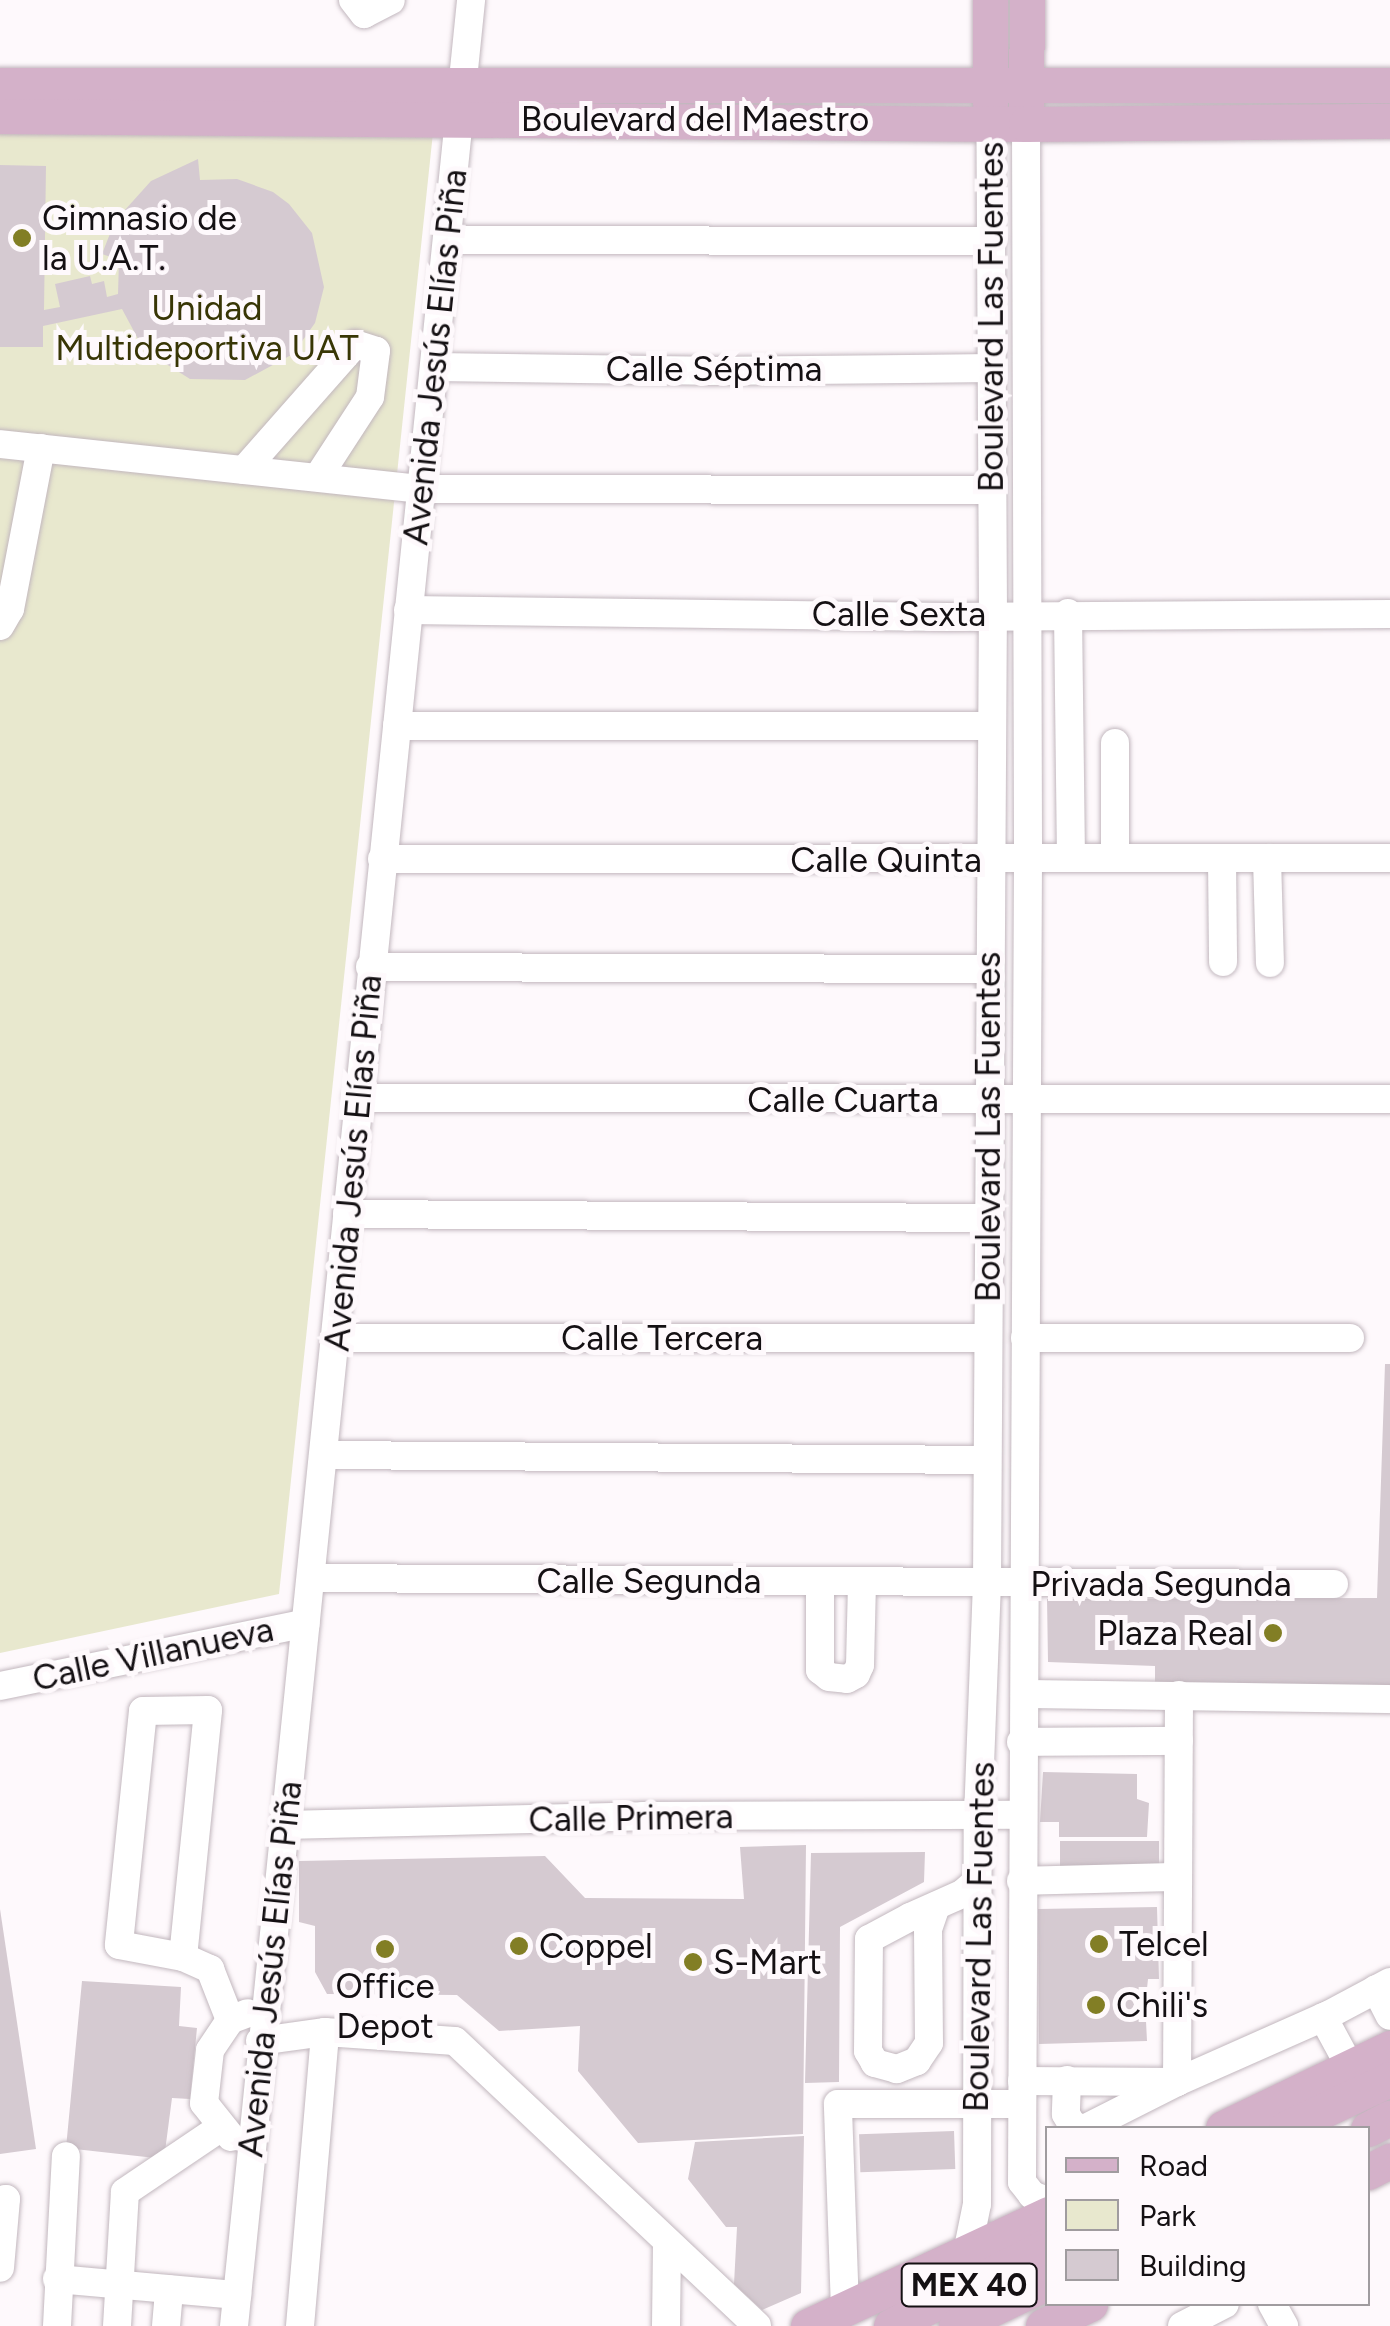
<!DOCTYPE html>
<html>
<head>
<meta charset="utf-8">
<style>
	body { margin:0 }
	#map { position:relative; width:1390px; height:2326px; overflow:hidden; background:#fef9fc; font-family:Figtree,sans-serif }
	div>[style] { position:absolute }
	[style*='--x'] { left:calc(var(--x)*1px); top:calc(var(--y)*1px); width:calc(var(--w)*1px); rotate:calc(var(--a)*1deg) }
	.green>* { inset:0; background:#e8e8ce }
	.building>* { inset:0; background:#d5cad1; transform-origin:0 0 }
	.roads { filter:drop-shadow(0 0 2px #c2b7be) drop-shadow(0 0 2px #c2b7be) }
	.minor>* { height:28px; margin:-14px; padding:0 14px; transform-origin:14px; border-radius:14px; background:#fff }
	.major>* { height:35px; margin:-17.5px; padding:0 17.5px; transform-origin:17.5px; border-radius:17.5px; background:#d4b1c9 }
	.dots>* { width:28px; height:28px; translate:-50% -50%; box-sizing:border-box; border:5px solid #fef9fc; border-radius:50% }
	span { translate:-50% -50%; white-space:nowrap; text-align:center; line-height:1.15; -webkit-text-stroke:10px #fef9fc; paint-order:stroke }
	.shield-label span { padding:2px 8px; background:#fef9fc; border:2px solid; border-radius:8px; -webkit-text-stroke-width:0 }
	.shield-label { font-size:32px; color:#141013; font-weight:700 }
	.street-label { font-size:35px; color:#141013 }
	.poi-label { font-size:35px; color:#141013 }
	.left { translate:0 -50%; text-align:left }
	.right { translate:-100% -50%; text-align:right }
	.park-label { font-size:35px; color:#383605 }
	.legend { position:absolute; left:1045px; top:2126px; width:325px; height:180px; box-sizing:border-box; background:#fef9fc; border:2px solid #a09c9f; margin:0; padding:12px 18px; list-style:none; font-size:30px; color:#141013 }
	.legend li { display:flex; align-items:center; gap:20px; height:50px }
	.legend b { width:50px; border:2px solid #a09c9f }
</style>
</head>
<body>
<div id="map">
	<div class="green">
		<i style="clip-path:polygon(0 123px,434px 123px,279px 1594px,0 1653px)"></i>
	</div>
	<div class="building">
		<i style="clip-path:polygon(198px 159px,200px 180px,237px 179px,273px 192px,289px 204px,312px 233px,324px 287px,315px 323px,293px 354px,245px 380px,190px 379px,144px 350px,122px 309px,43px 326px,43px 347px,0 347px,0 165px,46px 166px,44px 310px,60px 307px,55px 284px,90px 276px,92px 284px,104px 281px,107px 297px,118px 294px,119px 260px,102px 254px,115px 221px,151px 181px)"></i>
		<i style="clip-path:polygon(1385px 1364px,1390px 1364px,1390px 1687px,1155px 1683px,1155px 1666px,1048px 1662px,1047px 1599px,1377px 1598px)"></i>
		<i style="clip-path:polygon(1043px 1772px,1137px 1774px,1137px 1799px,1149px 1803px,1147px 1837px,1059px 1837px,1059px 1822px,1040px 1822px)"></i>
		<i style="left:1060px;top:1841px;width:99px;height:28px"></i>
		<i style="clip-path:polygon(806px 1845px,803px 2134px,638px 2143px,578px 2071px,580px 2026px,499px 2031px,457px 1995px,327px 1994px,315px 1972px,315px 1926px,299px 1922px,299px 1861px,545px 1856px,585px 1898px,744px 1899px,740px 1847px)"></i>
		<i style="clip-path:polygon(925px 1852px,924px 1882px,840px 1927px,839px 2082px,805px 2083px,811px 1853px)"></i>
		<i style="clip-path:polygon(1157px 1907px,1159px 1979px,1148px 1979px,1146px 1998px,1154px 1998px,1155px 2018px,1146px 2021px,1147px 2041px,1039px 2044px,1038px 1909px)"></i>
		<i style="clip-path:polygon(0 1909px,36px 2149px,0 2154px)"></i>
		<i style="clip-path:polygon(82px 1981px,181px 1987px,179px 2026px,197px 2028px,190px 2099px,172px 2098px,164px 2159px,66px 2148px)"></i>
		<i style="left:954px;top:2131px;width:38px;height:95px;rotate:88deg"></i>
		<i style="clip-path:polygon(804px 2136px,801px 2293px,762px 2310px,734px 2284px,737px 2227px,726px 2227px,688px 2179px,695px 2142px)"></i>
	</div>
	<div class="roads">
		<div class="minor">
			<i style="--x:353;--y:0;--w:18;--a:52"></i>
			<i style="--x:364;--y:14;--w:30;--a:-27"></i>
			<i style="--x:1026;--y:124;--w:735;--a:89.84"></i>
			<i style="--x:1028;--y:859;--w:1323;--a:90.26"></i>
			<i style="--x:1022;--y:2182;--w:16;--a:52"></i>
			<i style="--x:1032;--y:2195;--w:17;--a:21"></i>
			<i style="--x:447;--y:240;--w:545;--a:0.11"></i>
			<i style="--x:435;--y:367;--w:272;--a:0.8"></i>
			<i style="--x:707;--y:371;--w:285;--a:-0.6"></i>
			<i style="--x:0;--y:444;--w:422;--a:6.1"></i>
			<i style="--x:420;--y:489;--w:572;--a:0.1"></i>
			<i style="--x:244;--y:470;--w:168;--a:-48.6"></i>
			<i style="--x:355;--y:344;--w:22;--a:18"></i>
			<i style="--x:376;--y:351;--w:46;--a:97.4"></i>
			<i style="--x:370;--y:397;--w:95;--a:123"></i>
			<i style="--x:408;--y:610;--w:540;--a:0.74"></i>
			<i style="--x:948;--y:617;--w:442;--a:-0.4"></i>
			<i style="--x:1068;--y:613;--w:244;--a:89.3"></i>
			<i style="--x:0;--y:626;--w:20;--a:-60"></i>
			<i style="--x:10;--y:609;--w:164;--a:-79.1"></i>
			<i style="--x:397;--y:726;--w:593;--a:0"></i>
			<i style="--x:1115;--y:743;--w:115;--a:90"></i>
			<i style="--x:1267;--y:858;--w:105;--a:88.4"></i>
			<i style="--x:382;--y:859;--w:1008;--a:-0.06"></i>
			<i style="--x:1222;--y:859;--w:103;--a:89.4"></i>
			<i style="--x:370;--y:967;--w:619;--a:0.19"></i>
			<i style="--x:357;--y:1098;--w:1033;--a:0.06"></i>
			<i style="--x:347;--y:1214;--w:641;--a:0.36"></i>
			<i style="--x:337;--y:1338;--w:649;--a:0"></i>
			<i style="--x:1025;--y:1338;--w:325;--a:0"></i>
			<i style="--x:324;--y:1455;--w:662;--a:0.43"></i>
			<i style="--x:311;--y:1578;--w:1023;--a:0.34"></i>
			<i style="--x:820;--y:1583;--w:87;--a:90"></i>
			<i style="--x:820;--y:1670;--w:11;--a:38"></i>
			<i style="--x:829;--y:1677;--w:18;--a:6"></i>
			<i style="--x:847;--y:1679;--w:10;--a:-29"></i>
			<i style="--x:856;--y:1674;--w:10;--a:-66"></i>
			<i style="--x:860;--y:1665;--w:82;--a:-88.6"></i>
			<i style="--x:0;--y:1686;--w:312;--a:-11.6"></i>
			<i style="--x:1025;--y:1694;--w:365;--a:0.8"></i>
			<i style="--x:1021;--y:1742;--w:158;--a:-0.4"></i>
			<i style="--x:285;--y:1825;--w:358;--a:-1.4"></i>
			<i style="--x:643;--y:1816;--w:378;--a:-0.2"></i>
			<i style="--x:1021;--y:1881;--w:157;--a:-1.5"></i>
			<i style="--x:936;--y:1906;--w:24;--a:109"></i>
			<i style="--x:928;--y:1929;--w:114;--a:89.5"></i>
			<i style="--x:929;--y:2043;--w:22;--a:124"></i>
			<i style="--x:917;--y:2061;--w:22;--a:158"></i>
			<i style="--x:897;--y:2069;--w:23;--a:-165"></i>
			<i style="--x:875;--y:2063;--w:14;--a:-120"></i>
			<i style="--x:868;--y:2051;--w:112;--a:-89.5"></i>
			<i style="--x:869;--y:1939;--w:47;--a:-28.2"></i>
			<i style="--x:910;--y:1917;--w:57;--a:-23.9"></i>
			<i style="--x:962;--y:1894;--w:21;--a:-41"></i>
			<i style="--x:183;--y:1957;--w:248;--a:-84.2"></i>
			<i style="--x:208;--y:1710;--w:65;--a:179.1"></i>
			<i style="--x:143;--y:1711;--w:235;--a:95.9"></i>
			<i style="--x:119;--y:1945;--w:65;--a:10.6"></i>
			<i style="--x:183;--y:1957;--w:30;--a:24"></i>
			<i style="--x:210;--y:1969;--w:55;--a:68.6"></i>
			<i style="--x:1376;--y:1989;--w:30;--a:63"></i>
			<i style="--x:1323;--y:2017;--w:57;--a:61.6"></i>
			<i style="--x:260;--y:2041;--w:66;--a:-7.9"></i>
			<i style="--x:325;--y:2032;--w:130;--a:4"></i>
			<i style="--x:455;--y:2041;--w:415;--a:43.3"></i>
			<i style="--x:1067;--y:2080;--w:34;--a:92"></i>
			<i style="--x:1066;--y:2114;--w:13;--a:61"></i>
			<i style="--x:1072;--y:2125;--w:9;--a:18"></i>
			<i style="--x:1022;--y:2081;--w:155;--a:0.4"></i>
			<i style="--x:1177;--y:2082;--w:165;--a:-23.9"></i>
			<i style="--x:1328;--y:2015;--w:70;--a:-28"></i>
			<i style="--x:1086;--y:2128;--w:102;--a:-26.8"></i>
			<i style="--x:1177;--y:2082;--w:387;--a:-89.7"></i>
			<i style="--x:231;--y:2137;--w:43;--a:-128.5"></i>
			<i style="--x:204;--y:2103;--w:53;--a:-83.5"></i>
			<i style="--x:210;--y:2050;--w:36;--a:-56"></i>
			<i style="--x:230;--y:2020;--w:19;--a:-21"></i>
			<i style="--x:0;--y:2200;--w:6;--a:-9"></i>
			<i style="--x:6;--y:2199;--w:69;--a:95"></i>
			<i style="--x:967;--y:2253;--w:50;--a:-78.5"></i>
			<i style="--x:977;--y:2204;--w:387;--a:-89.9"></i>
			<i style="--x:978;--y:1817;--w:234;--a:-87.8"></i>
			<i style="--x:987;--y:1583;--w:969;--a:-89.65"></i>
			<i style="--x:993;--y:614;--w:494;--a:-90.3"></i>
			<i style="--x:57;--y:2279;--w:181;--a:5.1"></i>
			<i style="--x:1272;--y:2304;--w:25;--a:61"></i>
			<i style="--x:845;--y:2309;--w:205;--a:-92"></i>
			<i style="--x:838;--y:2104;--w:184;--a:0"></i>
			<i style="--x:57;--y:2326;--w:170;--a:-87"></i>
			<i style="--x:117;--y:2326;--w:134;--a:-86.6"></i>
			<i style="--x:125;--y:2192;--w:115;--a:-34"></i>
			<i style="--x:166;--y:2326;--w:37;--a:-85"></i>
			<i style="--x:234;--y:2326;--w:2338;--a:-84.18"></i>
			<i style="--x:300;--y:2326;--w:295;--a:-85.1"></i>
			<i style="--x:666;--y:2326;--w:81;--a:-89.3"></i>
			<i style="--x:1182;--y:2326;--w:48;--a:-27.1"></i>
		</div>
		<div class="major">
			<i style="--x:990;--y:0;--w:104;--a:90"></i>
			<i style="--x:0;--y:85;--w:1390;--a:0"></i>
			<i style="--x:1026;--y:108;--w:108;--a:-89.5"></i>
			<i style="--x:0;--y:116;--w:1026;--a:0.45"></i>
			<i style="--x:1026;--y:124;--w:364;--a:-0.5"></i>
			<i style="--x:1223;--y:2128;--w:185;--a:-25.6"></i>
			<i style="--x:1286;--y:2128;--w:115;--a:-25.2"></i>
			<i style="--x:1368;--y:2129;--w:25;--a:-27"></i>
			<i style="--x:1368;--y:2172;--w:25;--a:-27"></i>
			<i style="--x:808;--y:2326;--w:265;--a:-25"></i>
			<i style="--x:891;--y:2326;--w:177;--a:-27.3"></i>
			<i style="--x:956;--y:2326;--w:102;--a:-25.6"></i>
			<i style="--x:1043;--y:2326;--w:52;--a:-25.1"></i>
		</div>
	</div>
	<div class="dots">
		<i style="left:22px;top:238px;background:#827e25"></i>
		<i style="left:1273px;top:1633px;background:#827e25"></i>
		<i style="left:1099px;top:1944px;background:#827e25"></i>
		<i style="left:519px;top:1946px;background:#827e25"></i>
		<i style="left:385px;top:1949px;background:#827e25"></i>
		<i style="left:693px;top:1962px;background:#827e25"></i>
		<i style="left:1096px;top:2005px;background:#827e25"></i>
	</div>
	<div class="shield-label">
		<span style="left:969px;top:2285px">MEX 40</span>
	</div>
	<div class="street-label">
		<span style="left:695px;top:119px">Boulevard del Maestro</span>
		<span style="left:991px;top:317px;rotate:-90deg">Boulevard Las Fuentes</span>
		<span style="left:435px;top:357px;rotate:-84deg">Avenida Jesús Elías Piña</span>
		<span style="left:714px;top:369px">Calle Séptima</span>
		<span style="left:899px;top:614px">Calle Sexta</span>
		<span style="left:886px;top:860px">Calle Quinta</span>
		<span style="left:843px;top:1100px">Calle Cuarta</span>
		<span style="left:988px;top:1127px;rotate:-90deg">Boulevard Las Fuentes</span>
		<span style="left:353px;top:1163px;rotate:-85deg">Avenida Jesús Elías Piña</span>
		<span style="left:662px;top:1338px">Calle Tercera</span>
		<span style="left:649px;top:1581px">Calle Segunda</span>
		<span style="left:1161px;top:1584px">Privada Segunda</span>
		<span style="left:153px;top:1654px;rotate:-12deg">Calle Villanueva</span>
		<span style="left:631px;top:1818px;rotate:-1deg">Calle Primera</span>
		<span style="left:979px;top:1937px;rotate:-89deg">Boulevard Las Fuentes</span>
		<span style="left:270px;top:1969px;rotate:-84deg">Avenida Jesús Elías Piña</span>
	</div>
	<div class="poi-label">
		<span class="left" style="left:42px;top:238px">Gimnasio de<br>la U.A.T.</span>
		<span class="right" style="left:1253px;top:1633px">Plaza Real</span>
		<span class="left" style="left:1119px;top:1944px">Telcel</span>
		<span class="left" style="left:539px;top:1946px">Coppel</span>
		<span class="left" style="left:713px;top:1962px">S-Mart</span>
		<span style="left:385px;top:2006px">Office<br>Depot</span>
		<span class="left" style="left:1116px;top:2005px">Chili's</span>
	</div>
	<div class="park-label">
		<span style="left:207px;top:328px">Unidad<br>Multideportiva UAT</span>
	</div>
	<ul class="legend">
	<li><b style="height:12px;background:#d4b1c9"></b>Road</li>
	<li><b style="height:28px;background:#e8e8ce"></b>Park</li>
	<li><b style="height:28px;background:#d5cad1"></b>Building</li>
	</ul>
</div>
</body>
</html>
